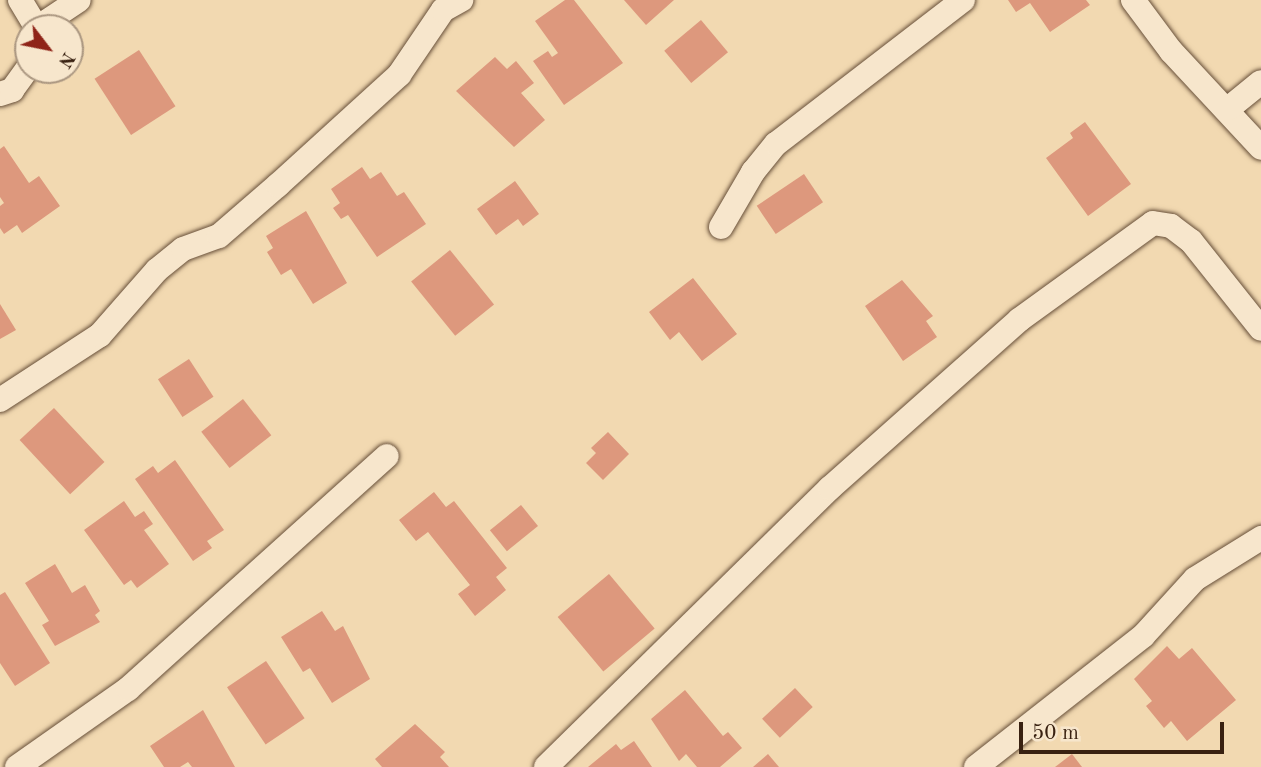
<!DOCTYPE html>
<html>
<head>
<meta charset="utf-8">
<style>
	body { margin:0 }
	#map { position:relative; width:1261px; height:767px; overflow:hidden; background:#f2d9b1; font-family:"Old Standard TT",serif }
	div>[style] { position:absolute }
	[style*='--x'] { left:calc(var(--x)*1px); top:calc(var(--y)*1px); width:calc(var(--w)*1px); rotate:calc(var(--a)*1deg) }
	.building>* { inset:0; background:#dd987d; transform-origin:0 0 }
	.roads { filter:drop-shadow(0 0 2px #674f39) drop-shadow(0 0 2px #674f39) }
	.minor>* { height:24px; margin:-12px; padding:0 12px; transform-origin:12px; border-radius:12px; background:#f7e6cc }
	span { translate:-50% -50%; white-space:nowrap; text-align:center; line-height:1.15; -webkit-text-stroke:5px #f7e6cc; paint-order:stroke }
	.north { position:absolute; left:14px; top:14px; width:70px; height:70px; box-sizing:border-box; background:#f7e6cc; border:2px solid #ab9781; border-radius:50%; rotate:122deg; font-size:19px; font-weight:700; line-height:28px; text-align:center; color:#392111 }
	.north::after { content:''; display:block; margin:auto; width:24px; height:32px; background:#8f2418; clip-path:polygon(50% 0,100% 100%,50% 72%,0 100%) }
	.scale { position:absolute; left:1019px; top:722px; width:205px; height:32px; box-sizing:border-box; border:4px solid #392111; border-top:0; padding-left:9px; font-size:21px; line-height:24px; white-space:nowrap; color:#392111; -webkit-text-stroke:5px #f7e6cc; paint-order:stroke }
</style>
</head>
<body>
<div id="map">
	<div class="building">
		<i style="clip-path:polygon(565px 0,574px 0,623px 63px,564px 105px,533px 61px,548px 51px,552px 57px,558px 53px,535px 21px)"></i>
		<i style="clip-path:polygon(624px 0,674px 0,646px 25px)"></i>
		<i style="clip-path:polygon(1008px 0,1086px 0,1090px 5px,1050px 32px,1030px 3px,1016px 12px)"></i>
		<i style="left:701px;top:20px;width:42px;height:48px;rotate:50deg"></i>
		<i style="left:139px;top:50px;width:67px;height:53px;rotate:57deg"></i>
		<i style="clip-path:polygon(495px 57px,507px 69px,516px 61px,534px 83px,521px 93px,545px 120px,514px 147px,456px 91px)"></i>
		<i style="clip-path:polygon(1085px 122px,1131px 184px,1088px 216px,1046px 158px,1073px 138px,1070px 133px)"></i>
		<i style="clip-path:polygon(4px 146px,29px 183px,39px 176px,60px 206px,22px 233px,17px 225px,4px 234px,0 228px,0 206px,4px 203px,0 197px,0 149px)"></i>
		<i style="clip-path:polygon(362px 167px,370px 179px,381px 172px,397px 196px,404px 192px,426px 224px,377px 257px,348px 215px,341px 219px,333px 208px,340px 203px,331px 189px)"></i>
		<i style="left:804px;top:174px;width:34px;height:57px;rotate:56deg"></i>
		<i style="clip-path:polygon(515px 181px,539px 214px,523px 226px,518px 219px,496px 235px,477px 209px)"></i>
		<i style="clip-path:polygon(306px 211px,347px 283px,313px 304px,291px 269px,281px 275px,267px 252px,273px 248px,266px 236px)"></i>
		<i style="left:450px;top:250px;width:70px;height:50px;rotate:51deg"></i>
		<i style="clip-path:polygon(693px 278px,737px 334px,702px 361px,679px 332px,670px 340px,649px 312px)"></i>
		<i style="clip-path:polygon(902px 280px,933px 316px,926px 321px,937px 337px,903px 361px,865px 306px)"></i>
		<i style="clip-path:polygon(0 304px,16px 330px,0 339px)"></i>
		<i style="left:189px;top:359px;width:45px;height:37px;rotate:57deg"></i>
		<i style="left:243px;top:399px;width:46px;height:53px;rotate:52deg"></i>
		<i style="left:54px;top:408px;width:74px;height:47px;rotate:47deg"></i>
		<i style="clip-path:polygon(608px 432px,629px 454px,603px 480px,586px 463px,596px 453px,591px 448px)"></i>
		<i style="clip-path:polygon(175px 460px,224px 530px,207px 541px,212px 548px,193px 561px,135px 479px,153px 466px,158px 473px)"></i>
		<i style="clip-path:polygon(434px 492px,446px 507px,454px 501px,507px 568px,496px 577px,506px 590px,475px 616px,458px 594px,470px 585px,428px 532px,416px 541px,399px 520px)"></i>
		<i style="clip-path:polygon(124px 501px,135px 517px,144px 511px,153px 524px,144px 530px,169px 564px,137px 588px,131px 580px,124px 585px,84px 530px)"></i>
		<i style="left:521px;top:505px;width:27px;height:40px;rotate:51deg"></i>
		<i style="clip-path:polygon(55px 564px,72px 593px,85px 585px,100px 611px,95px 615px,100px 622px,55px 646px,42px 625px,49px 621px,25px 583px)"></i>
		<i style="left:609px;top:574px;width:71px;height:67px;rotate:50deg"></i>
		<i style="clip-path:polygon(5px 592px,50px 663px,15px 686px,0 663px,0 595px)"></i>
		<i style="clip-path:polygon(322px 611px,335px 631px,343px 626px,370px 679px,332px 703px,310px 668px,303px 672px,281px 637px)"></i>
		<i style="clip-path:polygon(1167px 646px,1179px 659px,1192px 648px,1236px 700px,1187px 741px,1171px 721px,1164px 728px,1146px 706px,1152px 701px,1134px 679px)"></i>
		<i style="left:266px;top:661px;width:69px;height:47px;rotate:56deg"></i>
		<i style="left:795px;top:688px;width:26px;height:45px;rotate:47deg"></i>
		<i style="clip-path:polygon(685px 690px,723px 736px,728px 732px,742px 748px,720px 767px,697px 767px,686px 754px,679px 761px,651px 719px)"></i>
		<i style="clip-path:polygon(203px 710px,235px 767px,192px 767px,188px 762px,180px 767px,164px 767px,150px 746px)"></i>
		<i style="clip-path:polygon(415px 724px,445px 752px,440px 757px,449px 767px,382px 767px,375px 759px)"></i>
		<i style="clip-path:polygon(634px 741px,652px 767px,588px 767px,616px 744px,621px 750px)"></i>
		<i style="clip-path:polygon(768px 754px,779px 767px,753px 767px)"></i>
		<i style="clip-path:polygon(1072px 754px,1082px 767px,1055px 767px)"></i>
	</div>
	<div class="roads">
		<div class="minor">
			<i style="--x:20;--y:0;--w:33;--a:59"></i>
			<i style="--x:1133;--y:0;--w:64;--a:53.3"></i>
			<i style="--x:1171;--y:51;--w:132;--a:47.1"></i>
			<i style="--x:37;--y:28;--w:50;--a:-33.7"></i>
			<i style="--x:0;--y:94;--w:13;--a:-18"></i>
			<i style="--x:12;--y:90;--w:27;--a:-54"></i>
			<i style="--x:1229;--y:108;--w:41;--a:-39.1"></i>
			<i style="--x:721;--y:227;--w:64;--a:-59.8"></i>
			<i style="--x:753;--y:172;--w:36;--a:-51"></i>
			<i style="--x:776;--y:144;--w:236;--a:-37.6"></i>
			<i style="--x:0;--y:400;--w:119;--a:-33"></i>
			<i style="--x:100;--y:335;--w:86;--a:-48.8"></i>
			<i style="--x:157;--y:270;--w:33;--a:-39"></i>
			<i style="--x:183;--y:249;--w:38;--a:-20"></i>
			<i style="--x:219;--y:236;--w:78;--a:-40.8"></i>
			<i style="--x:278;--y:185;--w:164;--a:-42.3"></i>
			<i style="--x:399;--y:75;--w:78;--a:-55.9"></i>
			<i style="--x:443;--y:10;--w:21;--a:-29"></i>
			<i style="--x:17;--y:767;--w:136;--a:-35.1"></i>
			<i style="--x:128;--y:689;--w:348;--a:-42"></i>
			<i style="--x:546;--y:767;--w:398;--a:-44.5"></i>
			<i style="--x:830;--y:488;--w:253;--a:-41.6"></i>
			<i style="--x:1019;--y:320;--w:165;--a:-35.9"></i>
			<i style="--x:1153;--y:223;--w:18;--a:9"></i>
			<i style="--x:1171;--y:226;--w:25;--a:37"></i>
			<i style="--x:1191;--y:241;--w:112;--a:51.5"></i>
			<i style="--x:976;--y:767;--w:212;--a:-38.1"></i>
			<i style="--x:1143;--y:636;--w:77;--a:-47.6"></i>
			<i style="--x:1195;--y:579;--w:78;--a:-31.8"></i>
		</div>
	</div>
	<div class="north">N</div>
	<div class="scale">50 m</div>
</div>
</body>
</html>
